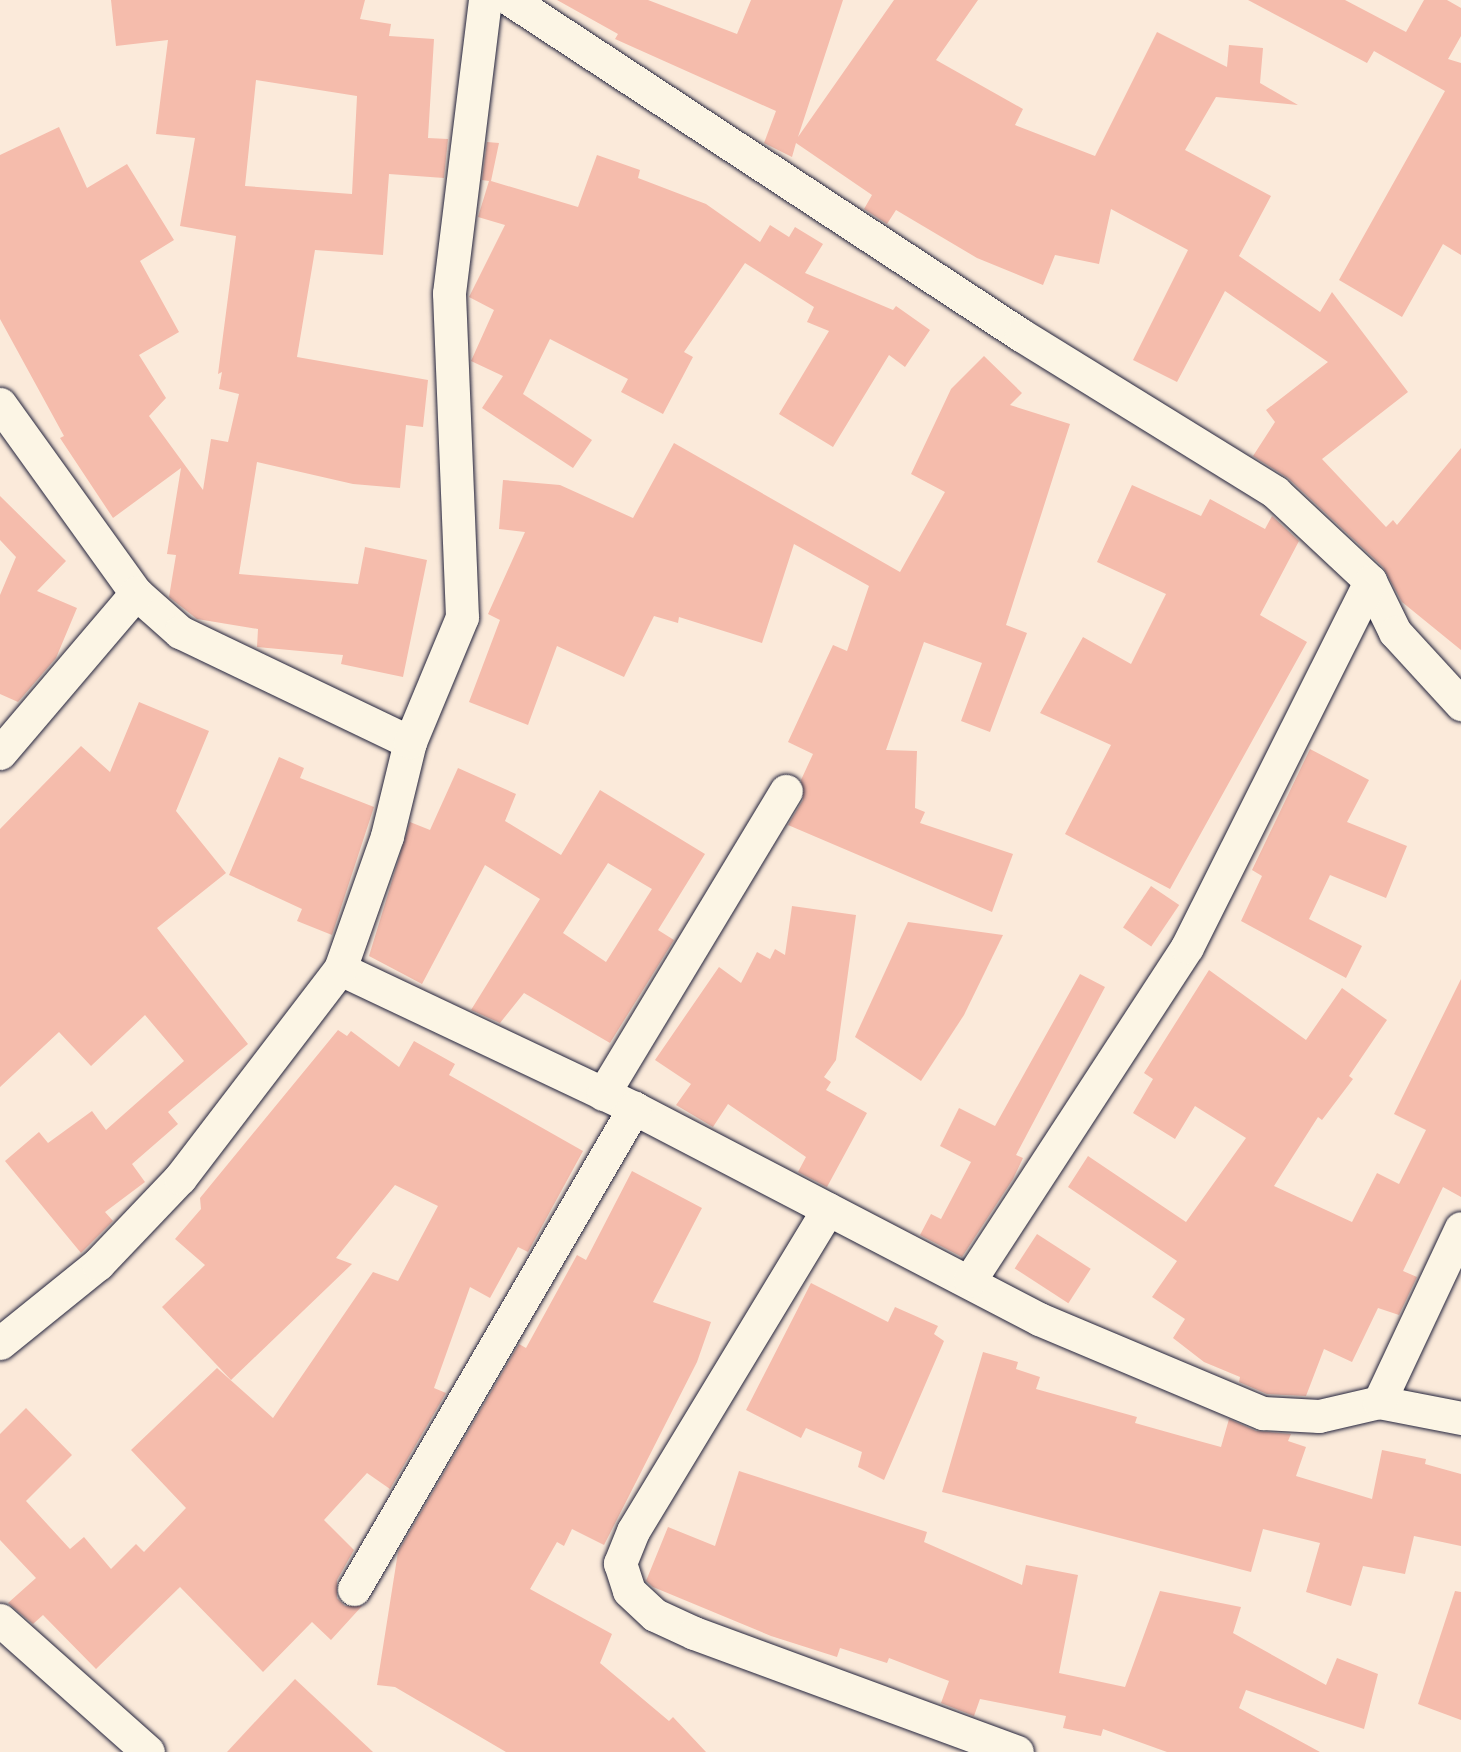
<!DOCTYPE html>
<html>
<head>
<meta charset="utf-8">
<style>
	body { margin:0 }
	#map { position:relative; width:1461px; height:1752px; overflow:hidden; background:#fbeada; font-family:"Balsamiq Sans",sans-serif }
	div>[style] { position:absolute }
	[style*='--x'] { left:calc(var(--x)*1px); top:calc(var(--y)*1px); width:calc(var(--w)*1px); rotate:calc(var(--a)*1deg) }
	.building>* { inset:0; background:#f5bcac; transform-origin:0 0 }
	.roads { filter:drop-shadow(0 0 2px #22223b) drop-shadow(0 0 2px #22223b) }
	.street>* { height:33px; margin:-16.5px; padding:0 16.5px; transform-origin:16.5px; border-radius:16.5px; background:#fcf5e5 }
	span { translate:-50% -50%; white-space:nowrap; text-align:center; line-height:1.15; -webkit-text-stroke:5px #fcf5e5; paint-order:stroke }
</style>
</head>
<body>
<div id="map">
	<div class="building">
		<i style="clip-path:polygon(evenodd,111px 0,365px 0,360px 19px,391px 24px,389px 36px,434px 39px,428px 138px,448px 139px,444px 178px,389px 174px,383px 255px,315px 250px,297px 357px,428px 380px,423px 427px,406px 425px,400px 488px,353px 484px,257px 462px,239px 574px,358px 584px,365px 547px,427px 560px,403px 677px,341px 664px,343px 655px,257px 647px,258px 629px,197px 619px,169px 597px,176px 555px,167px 554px,181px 468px,113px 518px,60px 438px,64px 436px,0 319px,0 155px,59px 127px,87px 188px,127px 164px,174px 240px,140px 261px,179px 332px,139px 355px,166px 398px,149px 416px,203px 490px,211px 439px,228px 442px,239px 394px,219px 389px,222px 372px,218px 374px,236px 236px,180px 226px,195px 138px,156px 134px,168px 40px,116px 46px,111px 0,256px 80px,357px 96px,352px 194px,245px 186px,256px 80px)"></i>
		<i style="clip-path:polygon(557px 0,648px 0,737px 34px,751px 0,843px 0,798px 137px,894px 0,978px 0,936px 60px,1023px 109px,1015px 125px,1095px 156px,1157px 32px,1227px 67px,1229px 45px,1263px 48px,1260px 83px,1298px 105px,1216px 97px,1185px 150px,1271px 196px,1239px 256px,1320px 312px,1332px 292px,1408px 392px,1322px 459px,1386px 527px,1393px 520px,1397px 525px,1461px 448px,1461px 650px,1402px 602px,1383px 567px,1288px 478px,1253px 456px,1275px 422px,1266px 410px,1328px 362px,1225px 291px,1177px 382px,1133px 360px,1188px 250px,1111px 209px,1099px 264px,1055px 255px,1043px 285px,977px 258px,896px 210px,887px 224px,864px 209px,872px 195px,796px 143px,792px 157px,764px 143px,776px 111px,615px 39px,618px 34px)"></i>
		<i style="clip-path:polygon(1248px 0,1345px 0,1406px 32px,1424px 0,1447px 0,1461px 8px,1461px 36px,1448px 59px,1461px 63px,1461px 255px,1443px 244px,1402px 317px,1339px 280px,1445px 91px,1374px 51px,1367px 63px)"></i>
		<i style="clip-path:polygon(487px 142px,499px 143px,491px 181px,578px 207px,597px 155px,640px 170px,638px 178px,706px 204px,760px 242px,770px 225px,789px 237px,795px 227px,823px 244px,805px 273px,893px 310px,896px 306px,930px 330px,905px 367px,889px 355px,833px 447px,779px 414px,829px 331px,807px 322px,814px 307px,745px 263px,684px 352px,693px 357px,663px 414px,621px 392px,628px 379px,550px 339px,523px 394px,592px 440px,573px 468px,482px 408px,503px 376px,471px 361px,494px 310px,469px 297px,505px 225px,478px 217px,489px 181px,482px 180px)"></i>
		<i style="clip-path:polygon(984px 356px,1022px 393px,1010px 405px,1070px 424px,1006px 625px,1027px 633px,990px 732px,961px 721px,982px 663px,924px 642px,886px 750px,917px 751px,915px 808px,925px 812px,920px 823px,1013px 854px,992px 912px,788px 825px,803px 800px,801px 780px,813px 754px,788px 742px,833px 645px,847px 651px,869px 586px,794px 544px,762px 643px,679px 617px,678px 623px,654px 616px,624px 677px,557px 646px,528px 725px,469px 702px,500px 620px,488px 614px,525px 532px,499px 529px,503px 480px,560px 485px,633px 518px,674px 443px,900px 572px,945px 492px,911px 474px,951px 389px)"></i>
		<i style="clip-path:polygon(1132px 485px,1201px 516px,1210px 499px,1265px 529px,1272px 516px,1299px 541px,1260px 615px,1307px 642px,1170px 889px,1065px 834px,1111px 745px,1040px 713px,1083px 637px,1131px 664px,1166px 594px,1097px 562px)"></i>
		<i style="clip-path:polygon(0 496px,66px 561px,37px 591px,77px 608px,56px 658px,18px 702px,0 694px,0 595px,16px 557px,0 540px)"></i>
		<i style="clip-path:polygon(139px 702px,209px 731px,176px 811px,226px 873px,157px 928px,248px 1044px,168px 1112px,178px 1124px,132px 1164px,145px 1182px,105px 1212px,113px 1221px,81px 1253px,5px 1161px,39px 1132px,48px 1143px,92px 1111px,106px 1130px,184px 1061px,145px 1015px,91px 1066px,59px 1032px,0 1087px,0 829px,81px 746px,110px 772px)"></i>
		<i style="clip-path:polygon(1310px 749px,1369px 780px,1347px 822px,1407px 846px,1386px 898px,1330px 875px,1309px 919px,1362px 946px,1346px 978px,1241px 921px,1262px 876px,1252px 870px)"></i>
		<i style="clip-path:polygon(279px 757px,304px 768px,300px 778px,374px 807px,332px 935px,297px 921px,302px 909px,229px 875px)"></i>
		<i style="clip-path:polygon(evenodd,458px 768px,516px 794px,505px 821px,561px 855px,600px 790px,705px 854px,658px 930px,674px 940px,610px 1043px,524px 993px,500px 1023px,471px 1010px,540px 899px,485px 865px,422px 984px,369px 956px,410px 822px,430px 830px,458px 768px,608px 863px,652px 889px,606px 962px,563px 933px,608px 863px)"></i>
		<i style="left:1151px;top:886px;width:34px;height:50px;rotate:34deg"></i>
		<i style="clip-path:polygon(792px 906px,856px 915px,836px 1060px,824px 1077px,831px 1082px,826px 1090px,867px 1113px,827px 1187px,798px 1172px,806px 1157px,728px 1104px,713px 1127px,676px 1105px,691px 1084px,655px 1060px,719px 967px,741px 983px,757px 952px,770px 959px,775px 949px,785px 955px)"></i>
		<i style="clip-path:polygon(908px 922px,1003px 935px,964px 1015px,921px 1081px,855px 1037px)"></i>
		<i style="clip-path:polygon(1209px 970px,1306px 1040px,1342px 988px,1387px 1020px,1349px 1076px,1353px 1079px,1322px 1120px,1318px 1117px,1274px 1186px,1352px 1222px,1377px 1173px,1399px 1184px,1426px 1130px,1394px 1114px,1461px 979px,1461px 1197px,1443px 1187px,1403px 1271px,1417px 1277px,1399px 1315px,1378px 1308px,1352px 1362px,1324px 1349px,1306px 1396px,1267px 1394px,1239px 1382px,1240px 1377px,1204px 1362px,1173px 1338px,1185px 1319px,1152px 1297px,1177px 1261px,1068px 1187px,1088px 1156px,1186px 1222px,1246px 1138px,1195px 1106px,1175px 1139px,1133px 1113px,1153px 1079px,1144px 1073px)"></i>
		<i style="clip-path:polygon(1080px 974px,1105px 987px,1016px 1155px,1023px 1158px,1013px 1179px,962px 1257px,920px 1235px,931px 1214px,941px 1219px,971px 1162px,940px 1146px,959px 1108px,995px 1126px)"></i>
		<i style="clip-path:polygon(338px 1030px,347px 1036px,351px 1031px,399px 1067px,414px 1041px,455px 1064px,449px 1075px,583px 1151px,528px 1252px,518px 1247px,490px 1298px,470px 1287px,434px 1388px,446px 1393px,390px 1489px,367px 1473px,324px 1520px,354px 1550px,337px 1580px,337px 1598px,345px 1606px,362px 1606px,331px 1640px,312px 1622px,263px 1672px,180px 1587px,96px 1669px,43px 1615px,33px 1624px,8px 1603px,36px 1578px,0 1540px,0 1434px,26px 1408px,72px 1455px,26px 1501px,70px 1549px,84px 1537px,111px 1569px,136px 1544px,144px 1552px,186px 1508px,131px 1450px,217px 1368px,273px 1418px,373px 1272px,398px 1281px,438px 1206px,395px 1185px,336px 1258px,352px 1264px,231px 1380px,162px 1307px,205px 1265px,175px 1239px,201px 1209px,200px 1198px)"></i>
		<i style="clip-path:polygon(632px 1171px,702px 1208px,653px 1302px,711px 1322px,697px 1362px,604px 1545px,572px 1529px,564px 1546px,557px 1542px,530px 1589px,612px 1634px,600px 1663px,669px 1721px,673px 1717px,706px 1752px,506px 1752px,395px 1687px,377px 1685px,398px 1552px,519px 1344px,526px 1348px,577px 1255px,586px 1260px)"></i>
		<i style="left:1037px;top:1234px;width:64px;height:41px;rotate:33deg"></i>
		<i style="clip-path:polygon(811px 1283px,888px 1322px,895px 1307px,938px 1326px,934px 1334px,944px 1341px,884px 1480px,858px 1467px,862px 1452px,806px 1428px,801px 1438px,746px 1410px)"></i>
		<i style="clip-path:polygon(983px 1352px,1018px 1362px,1016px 1369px,1040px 1377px,1036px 1389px,1137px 1417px,1135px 1423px,1199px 1441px,1221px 1447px,1229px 1419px,1256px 1431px,1291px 1434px,1288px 1441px,1306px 1447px,1296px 1476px,1372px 1499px,1382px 1450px,1426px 1459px,1425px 1464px,1461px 1474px,1461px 1546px,1414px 1536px,1405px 1574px,1363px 1566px,1351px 1606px,1306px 1592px,1320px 1543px,1263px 1529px,1251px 1572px,942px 1492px)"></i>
		<i style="clip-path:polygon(739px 1471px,927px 1532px,924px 1542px,1022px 1585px,1026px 1565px,1078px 1575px,1059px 1673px,1125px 1687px,1160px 1591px,1241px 1607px,1233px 1633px,1326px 1685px,1337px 1658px,1378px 1674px,1364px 1729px,1246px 1690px,1239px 1708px,1320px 1752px,1167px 1752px,1103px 1729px,1101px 1736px,1063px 1728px,1066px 1716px,980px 1699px,974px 1716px,941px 1703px,949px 1681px,889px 1658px,887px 1663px,840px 1648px,837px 1657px,771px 1636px,653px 1587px,646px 1581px,668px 1527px,715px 1546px)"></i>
		<i style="clip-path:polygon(1455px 1591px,1461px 1592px,1461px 1720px,1418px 1704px)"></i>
		<i style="clip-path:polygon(295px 1679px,373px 1752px,227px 1752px)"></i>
	</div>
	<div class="roads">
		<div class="street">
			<i style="--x:511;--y:0;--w:610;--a:33.3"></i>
			<i style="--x:1021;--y:335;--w:299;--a:31.7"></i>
			<i style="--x:1275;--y:492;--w:130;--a:43.1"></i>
			<i style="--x:1370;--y:581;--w:57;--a:63.9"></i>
			<i style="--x:1395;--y:632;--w:98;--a:47.5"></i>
			<i style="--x:0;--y:404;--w:233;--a:54.3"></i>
			<i style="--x:136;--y:593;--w:59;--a:41.6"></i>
			<i style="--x:180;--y:632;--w:255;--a:25.6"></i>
			<i style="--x:0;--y:753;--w:210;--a:-49.6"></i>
			<i style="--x:340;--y:969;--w:325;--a:25.3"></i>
			<i style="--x:634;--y:1108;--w:457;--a:27.5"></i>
			<i style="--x:1039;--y:1319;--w:243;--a:22.8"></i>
			<i style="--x:1263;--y:1413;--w:56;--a:3.1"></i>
			<i style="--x:1319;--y:1416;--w:62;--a:-13.1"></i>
			<i style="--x:1379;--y:1402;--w:84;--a:11"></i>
			<i style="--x:603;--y:1094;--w:354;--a:-58.9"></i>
			<i style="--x:828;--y:1209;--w:376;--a:121.2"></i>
			<i style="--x:633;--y:1531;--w:35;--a:112"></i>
			<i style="--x:620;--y:1563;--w:29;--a:72"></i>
			<i style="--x:629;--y:1591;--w:35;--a:43"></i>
			<i style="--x:655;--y:1615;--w:43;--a:24.8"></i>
			<i style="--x:694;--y:1633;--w:344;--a:20.2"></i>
			<i style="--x:970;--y:1280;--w:397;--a:-56.9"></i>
			<i style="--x:1187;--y:947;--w:409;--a:-63.4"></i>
			<i style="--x:0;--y:1343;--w:126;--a:-38.9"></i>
			<i style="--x:98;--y:1264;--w:119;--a:-46.4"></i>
			<i style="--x:180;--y:1178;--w:263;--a:-52.6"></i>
			<i style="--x:340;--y:969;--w:141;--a:-70.5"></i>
			<i style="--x:387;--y:836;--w:97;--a:-76.3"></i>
			<i style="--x:410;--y:742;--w:135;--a:-67.4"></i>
			<i style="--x:462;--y:617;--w:324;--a:-92.3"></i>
			<i style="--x:449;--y:293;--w:295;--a:-83"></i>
			<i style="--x:1379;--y:1402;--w:192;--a:-64.8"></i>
			<i style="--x:354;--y:1589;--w:557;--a:-59.8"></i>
			<i style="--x:0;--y:1620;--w:198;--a:41.7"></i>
		</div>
	</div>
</div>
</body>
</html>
